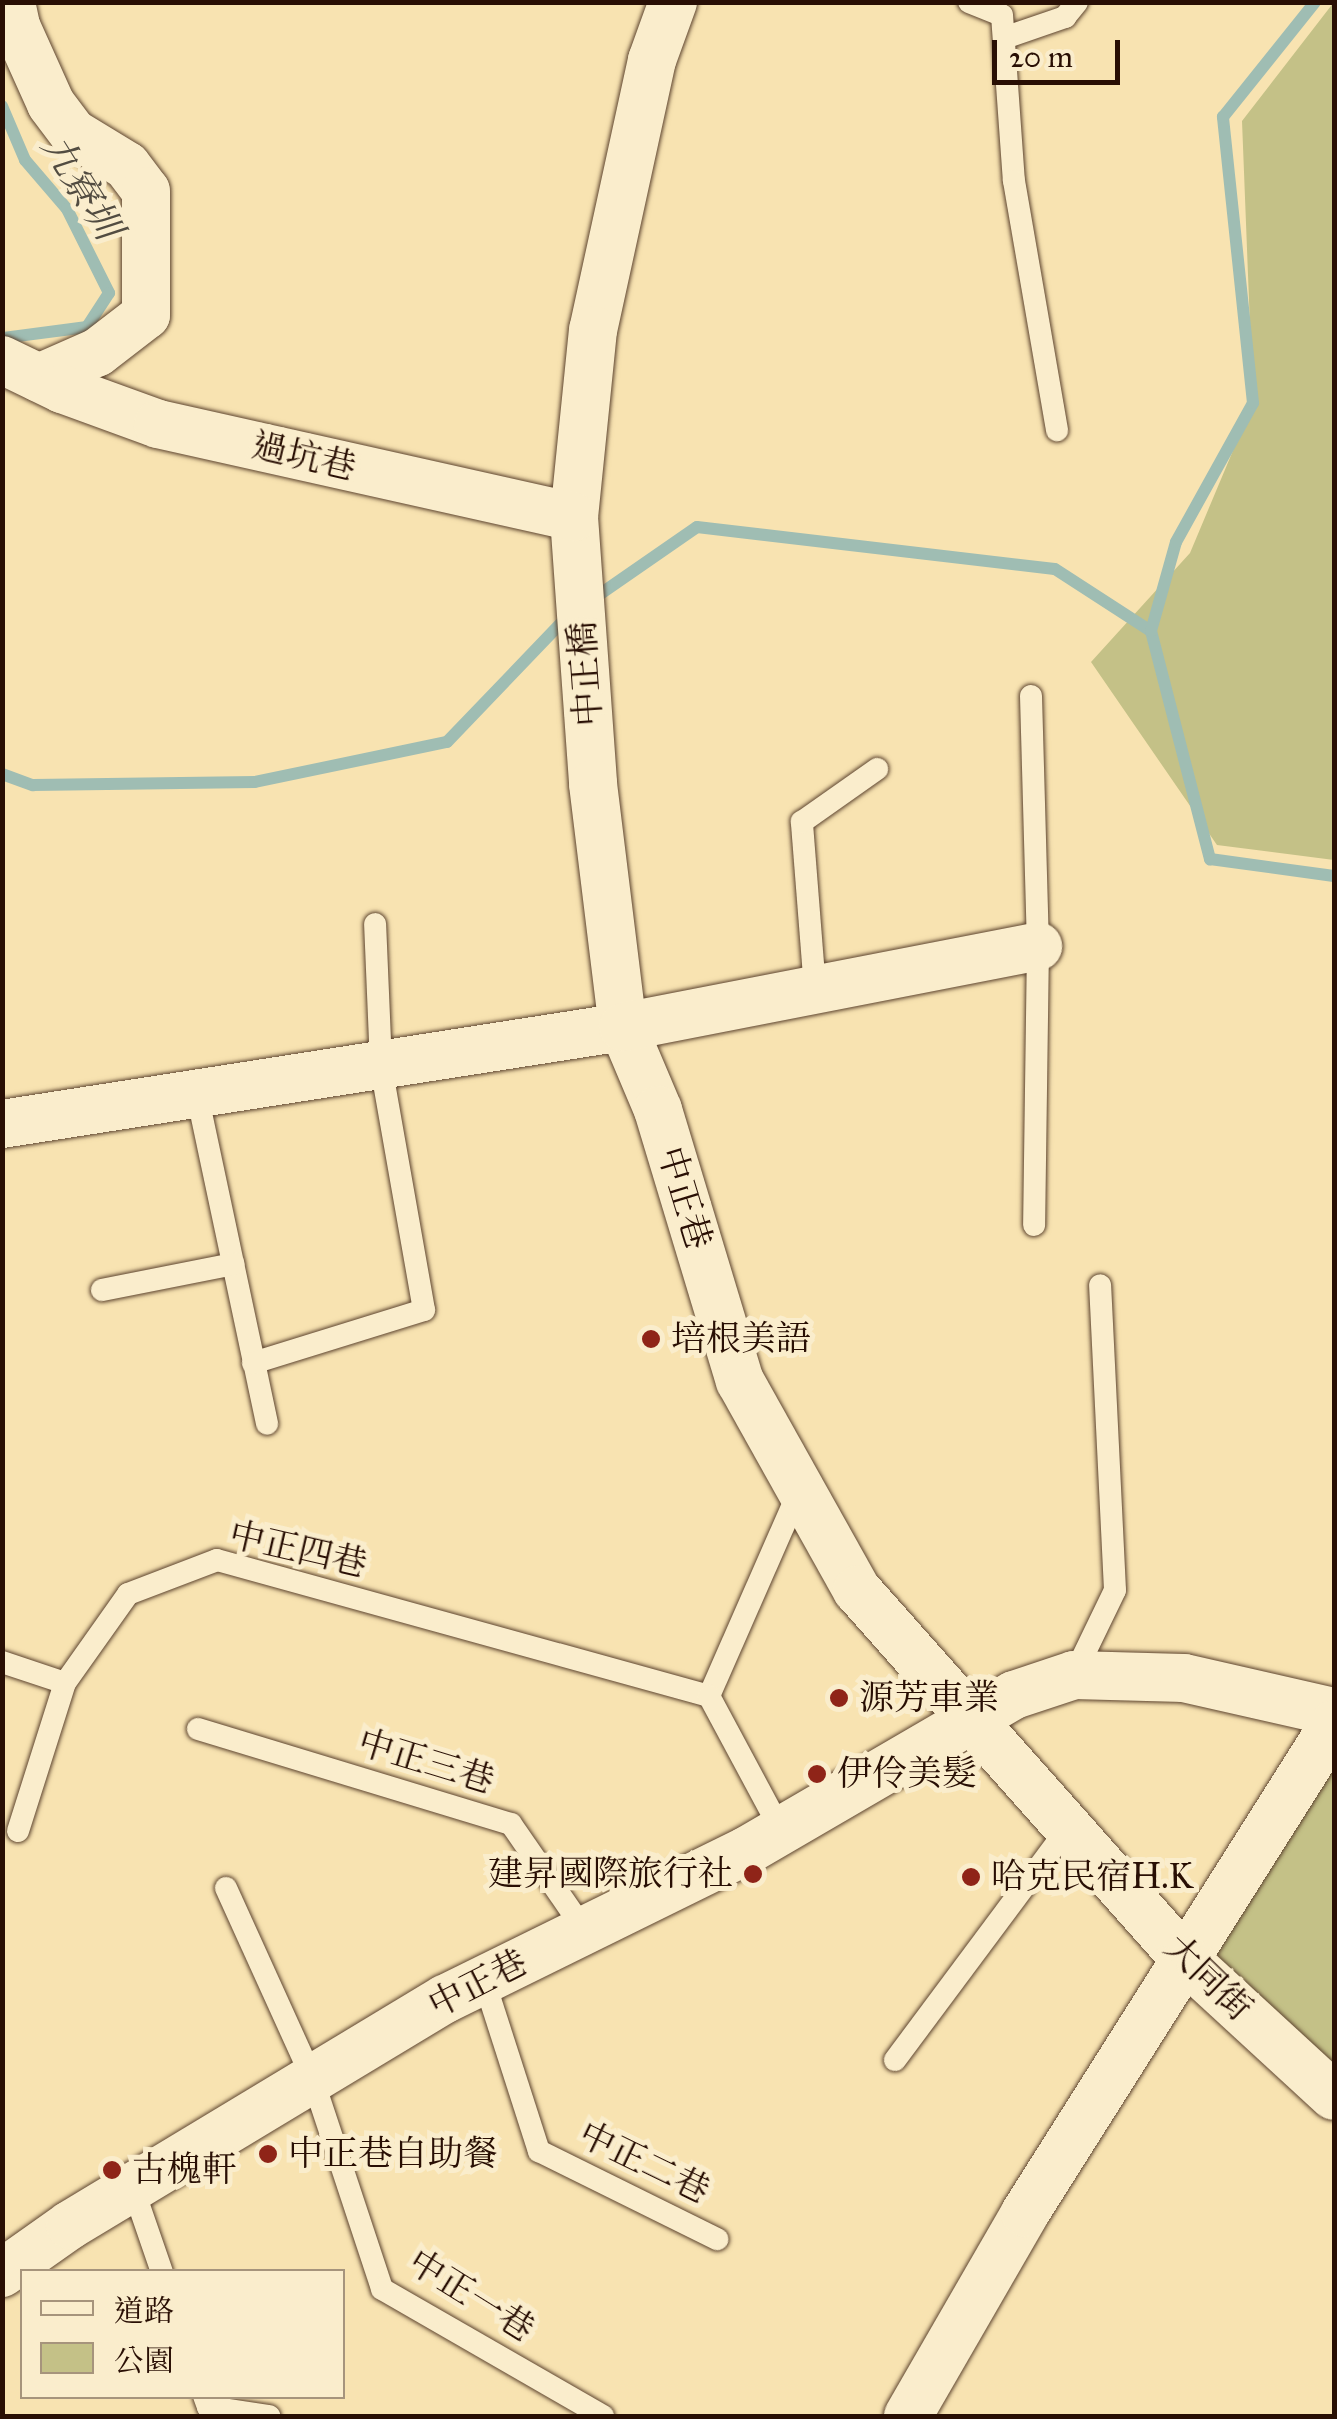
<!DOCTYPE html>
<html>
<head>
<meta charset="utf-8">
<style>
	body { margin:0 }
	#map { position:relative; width:1337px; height:2419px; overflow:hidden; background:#f8e3b1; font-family:"IM FELL Great Primer","Noto Serif TC",serif }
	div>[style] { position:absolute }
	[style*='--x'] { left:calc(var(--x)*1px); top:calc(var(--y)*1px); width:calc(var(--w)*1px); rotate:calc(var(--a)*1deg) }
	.green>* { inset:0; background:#c4c187 }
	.stream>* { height:12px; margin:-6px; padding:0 6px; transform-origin:6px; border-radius:6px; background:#9fbdb3 }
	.roads { filter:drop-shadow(0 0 2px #5d442f) drop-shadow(0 0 2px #5d442f) }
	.service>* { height:22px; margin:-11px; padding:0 11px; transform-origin:11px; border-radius:11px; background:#faedcc }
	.minor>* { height:48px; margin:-24px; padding:0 24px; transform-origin:24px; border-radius:24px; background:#faedcc }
	.dots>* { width:28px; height:28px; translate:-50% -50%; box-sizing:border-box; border:5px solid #faedcc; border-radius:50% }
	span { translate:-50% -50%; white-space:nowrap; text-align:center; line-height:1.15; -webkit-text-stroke:10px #faedcc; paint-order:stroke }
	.street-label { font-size:35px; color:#290f04 }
	.poi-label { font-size:35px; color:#290f04 }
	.left { translate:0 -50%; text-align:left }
	.right { translate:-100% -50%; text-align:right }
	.water-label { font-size:38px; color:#524c41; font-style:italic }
	.frame { position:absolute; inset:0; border:5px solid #290f04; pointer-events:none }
	.legend { position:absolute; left:20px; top:2269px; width:325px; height:130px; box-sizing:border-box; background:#faedcc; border:2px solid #a6947c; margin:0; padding:12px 18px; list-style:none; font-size:30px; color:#290f04 }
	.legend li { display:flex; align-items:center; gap:20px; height:50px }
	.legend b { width:50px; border:2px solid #a6947c }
	.scale { position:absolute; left:992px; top:40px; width:128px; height:45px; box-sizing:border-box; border:5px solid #290f04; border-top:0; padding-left:12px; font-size:30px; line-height:35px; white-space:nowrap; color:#290f04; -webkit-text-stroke:8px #faedcc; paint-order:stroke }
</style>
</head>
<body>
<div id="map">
	<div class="green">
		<i style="clip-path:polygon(1334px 2px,1334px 860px,1217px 845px,1091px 662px,1190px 553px,1253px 403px,1242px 121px)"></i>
		<i style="clip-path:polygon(1334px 1725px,1334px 2082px,1202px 1958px)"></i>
	</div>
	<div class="stream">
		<i style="--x:2;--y:106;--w:59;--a:66.9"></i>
		<i style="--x:25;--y:160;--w:65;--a:49.4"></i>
		<i style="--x:67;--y:209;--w:94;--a:63.4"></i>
		<i style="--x:109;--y:293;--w:40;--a:122.9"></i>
		<i style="--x:87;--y:327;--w:86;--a:172.6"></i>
		<i style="--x:593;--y:599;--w:126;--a:-34.7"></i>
		<i style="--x:697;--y:527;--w:360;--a:6.7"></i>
		<i style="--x:1055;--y:569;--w:114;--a:32.9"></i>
		<i style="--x:1151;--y:631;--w:236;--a:75.5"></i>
		<i style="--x:1210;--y:859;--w:125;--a:7.8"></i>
		<i style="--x:1151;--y:631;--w:92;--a:-74.3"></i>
		<i style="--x:1176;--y:542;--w:159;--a:-61"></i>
		<i style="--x:1253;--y:403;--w:288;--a:-96"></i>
		<i style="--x:1223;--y:117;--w:147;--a:-51.3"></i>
		<i style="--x:2;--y:774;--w:33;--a:20"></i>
		<i style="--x:33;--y:785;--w:222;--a:-0.8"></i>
		<i style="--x:255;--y:782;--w:196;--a:-11.8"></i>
		<i style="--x:447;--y:742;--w:175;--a:-46.2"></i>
	</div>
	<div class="roads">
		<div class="service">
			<i style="--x:969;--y:2;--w:35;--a:22"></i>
			<i style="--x:1002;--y:15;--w:166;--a:85.9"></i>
			<i style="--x:1014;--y:181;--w:253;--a:80.2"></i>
			<i style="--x:1004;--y:38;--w:65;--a:-19"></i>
			<i style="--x:1065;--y:17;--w:19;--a:-51"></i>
			<i style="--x:1031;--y:696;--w:250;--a:88.4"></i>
			<i style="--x:1038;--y:946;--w:279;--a:90.8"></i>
			<i style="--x:815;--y:989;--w:168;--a:-94.5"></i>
			<i style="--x:802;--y:822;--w:92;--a:-35.2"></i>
			<i style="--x:197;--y:1094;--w:337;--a:78"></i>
			<i style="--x:102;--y:1290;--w:134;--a:-11.2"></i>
			<i style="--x:253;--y:1363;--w:179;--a:-17.2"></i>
			<i style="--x:424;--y:1310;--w:249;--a:-100"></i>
			<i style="--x:381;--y:1065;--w:141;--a:-92.4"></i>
			<i style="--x:2;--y:1662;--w:66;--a:18.4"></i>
			<i style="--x:1074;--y:1675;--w:94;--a:-64.2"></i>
			<i style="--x:1115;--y:1590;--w:305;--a:-92.8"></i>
			<i style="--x:709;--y:1696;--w:226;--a:-66.3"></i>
			<i style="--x:198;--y:1729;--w:327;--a:16.9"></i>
			<i style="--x:511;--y:1824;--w:130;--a:55.3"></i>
			<i style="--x:18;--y:1831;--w:155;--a:-72.4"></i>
			<i style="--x:65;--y:1683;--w:109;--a:-54.7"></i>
			<i style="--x:128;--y:1594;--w:95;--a:-20.9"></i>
			<i style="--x:217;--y:1560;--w:510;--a:15.45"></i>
			<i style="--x:709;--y:1696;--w:152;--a:61.8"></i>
			<i style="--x:226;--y:1888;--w:211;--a:65.6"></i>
			<i style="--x:313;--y:2080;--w:220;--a:71.7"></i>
			<i style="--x:382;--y:2289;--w:255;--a:29.9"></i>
			<i style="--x:484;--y:1980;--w:180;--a:72.2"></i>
			<i style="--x:539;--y:2151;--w:199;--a:26.3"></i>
			<i style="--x:895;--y:2060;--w:288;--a:-53.3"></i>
			<i style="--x:133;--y:2188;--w:89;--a:71"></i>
			<i style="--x:204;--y:2396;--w:12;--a:70"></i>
			<i style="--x:208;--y:2407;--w:62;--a:8.4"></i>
		</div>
		<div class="minor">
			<i style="--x:11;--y:2;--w:25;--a:78"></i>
			<i style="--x:16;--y:26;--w:85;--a:65.8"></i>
			<i style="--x:51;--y:104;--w:36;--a:53"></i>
			<i style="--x:73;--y:133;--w:63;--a:31.4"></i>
			<i style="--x:127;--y:166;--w:31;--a:53"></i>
			<i style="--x:146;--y:191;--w:124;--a:90"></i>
			<i style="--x:146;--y:315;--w:61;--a:142.4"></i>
			<i style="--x:98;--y:352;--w:64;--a:156.2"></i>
			<i style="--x:673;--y:2;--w:62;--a:109.9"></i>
			<i style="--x:652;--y:60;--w:276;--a:102.3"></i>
			<i style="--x:593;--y:330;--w:188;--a:95.8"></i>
			<i style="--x:574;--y:517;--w:268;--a:85.9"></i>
			<i style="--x:593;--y:784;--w:245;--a:83"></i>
			<i style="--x:623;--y:1027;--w:90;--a:67.1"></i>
			<i style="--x:658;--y:1110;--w:283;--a:73.2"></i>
			<i style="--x:740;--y:1381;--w:240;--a:60.8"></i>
			<i style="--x:857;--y:1590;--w:494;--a:48.4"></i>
			<i style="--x:1185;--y:1959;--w:202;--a:42.6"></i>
			<i style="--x:2;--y:360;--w:67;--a:25.8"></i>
			<i style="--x:62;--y:389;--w:102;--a:20"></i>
			<i style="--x:158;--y:424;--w:426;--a:12.6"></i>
			<i style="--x:2;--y:1124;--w:629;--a:-8.88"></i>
			<i style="--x:623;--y:1027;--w:423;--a:-11"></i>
			<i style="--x:2;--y:2273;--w:83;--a:-35.2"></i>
			<i style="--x:70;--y:2225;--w:438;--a:-31.1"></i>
			<i style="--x:445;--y:1999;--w:335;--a:-26.2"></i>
			<i style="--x:746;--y:1851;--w:310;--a:-30.2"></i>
			<i style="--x:1014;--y:1695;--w:63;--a:-18.4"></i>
			<i style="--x:1074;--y:1675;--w:110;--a:1.6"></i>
			<i style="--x:1184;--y:1678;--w:154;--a:12.8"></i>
			<i style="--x:908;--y:2416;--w:234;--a:-60"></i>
			<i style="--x:1025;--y:2213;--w:578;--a:-57.71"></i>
		</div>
	</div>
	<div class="dots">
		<i style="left:651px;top:1339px;background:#8f2418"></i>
		<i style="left:839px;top:1698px;background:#8f2418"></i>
		<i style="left:817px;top:1774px;background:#8f2418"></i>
		<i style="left:753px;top:1874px;background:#8f2418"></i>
		<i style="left:971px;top:1877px;background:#8f2418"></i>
		<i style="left:268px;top:2154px;background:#8f2418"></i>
		<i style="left:112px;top:2170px;background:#8f2418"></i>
	</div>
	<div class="street-label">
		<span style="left:304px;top:457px;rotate:13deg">過坑巷</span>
		<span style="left:586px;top:674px;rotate:-94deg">中正橋</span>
		<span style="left:684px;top:1198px;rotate:73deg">中正巷</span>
		<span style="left:298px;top:1550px;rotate:13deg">中正四巷</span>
		<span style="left:426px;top:1762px;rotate:17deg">中正三巷</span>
		<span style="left:1208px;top:1978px;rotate:44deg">大同街</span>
		<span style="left:478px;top:1984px;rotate:-27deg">中正巷</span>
		<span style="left:644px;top:2163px;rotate:26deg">中正二巷</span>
		<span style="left:471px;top:2296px;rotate:32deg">中正一巷</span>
	</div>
	<div class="poi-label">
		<span class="left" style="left:671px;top:1339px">培根美語</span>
		<span class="left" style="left:859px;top:1698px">源芳車業</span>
		<span class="left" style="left:837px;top:1774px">伊伶美髮</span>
		<span class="right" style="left:733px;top:1874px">建昇國際旅行社</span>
		<span class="left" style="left:991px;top:1877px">哈克民宿H.K</span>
		<span class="left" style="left:288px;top:2154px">中正巷自助餐</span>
		<span class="left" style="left:132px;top:2170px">古槐軒</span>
	</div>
	<div class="water-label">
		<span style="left:81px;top:187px;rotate:58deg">九寮圳</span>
	</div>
	<div class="frame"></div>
	<ul class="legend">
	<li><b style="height:12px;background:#faedcc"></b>道路</li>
	<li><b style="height:28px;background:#c4c187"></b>公園</li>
	</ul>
	<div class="scale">20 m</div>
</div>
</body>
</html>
